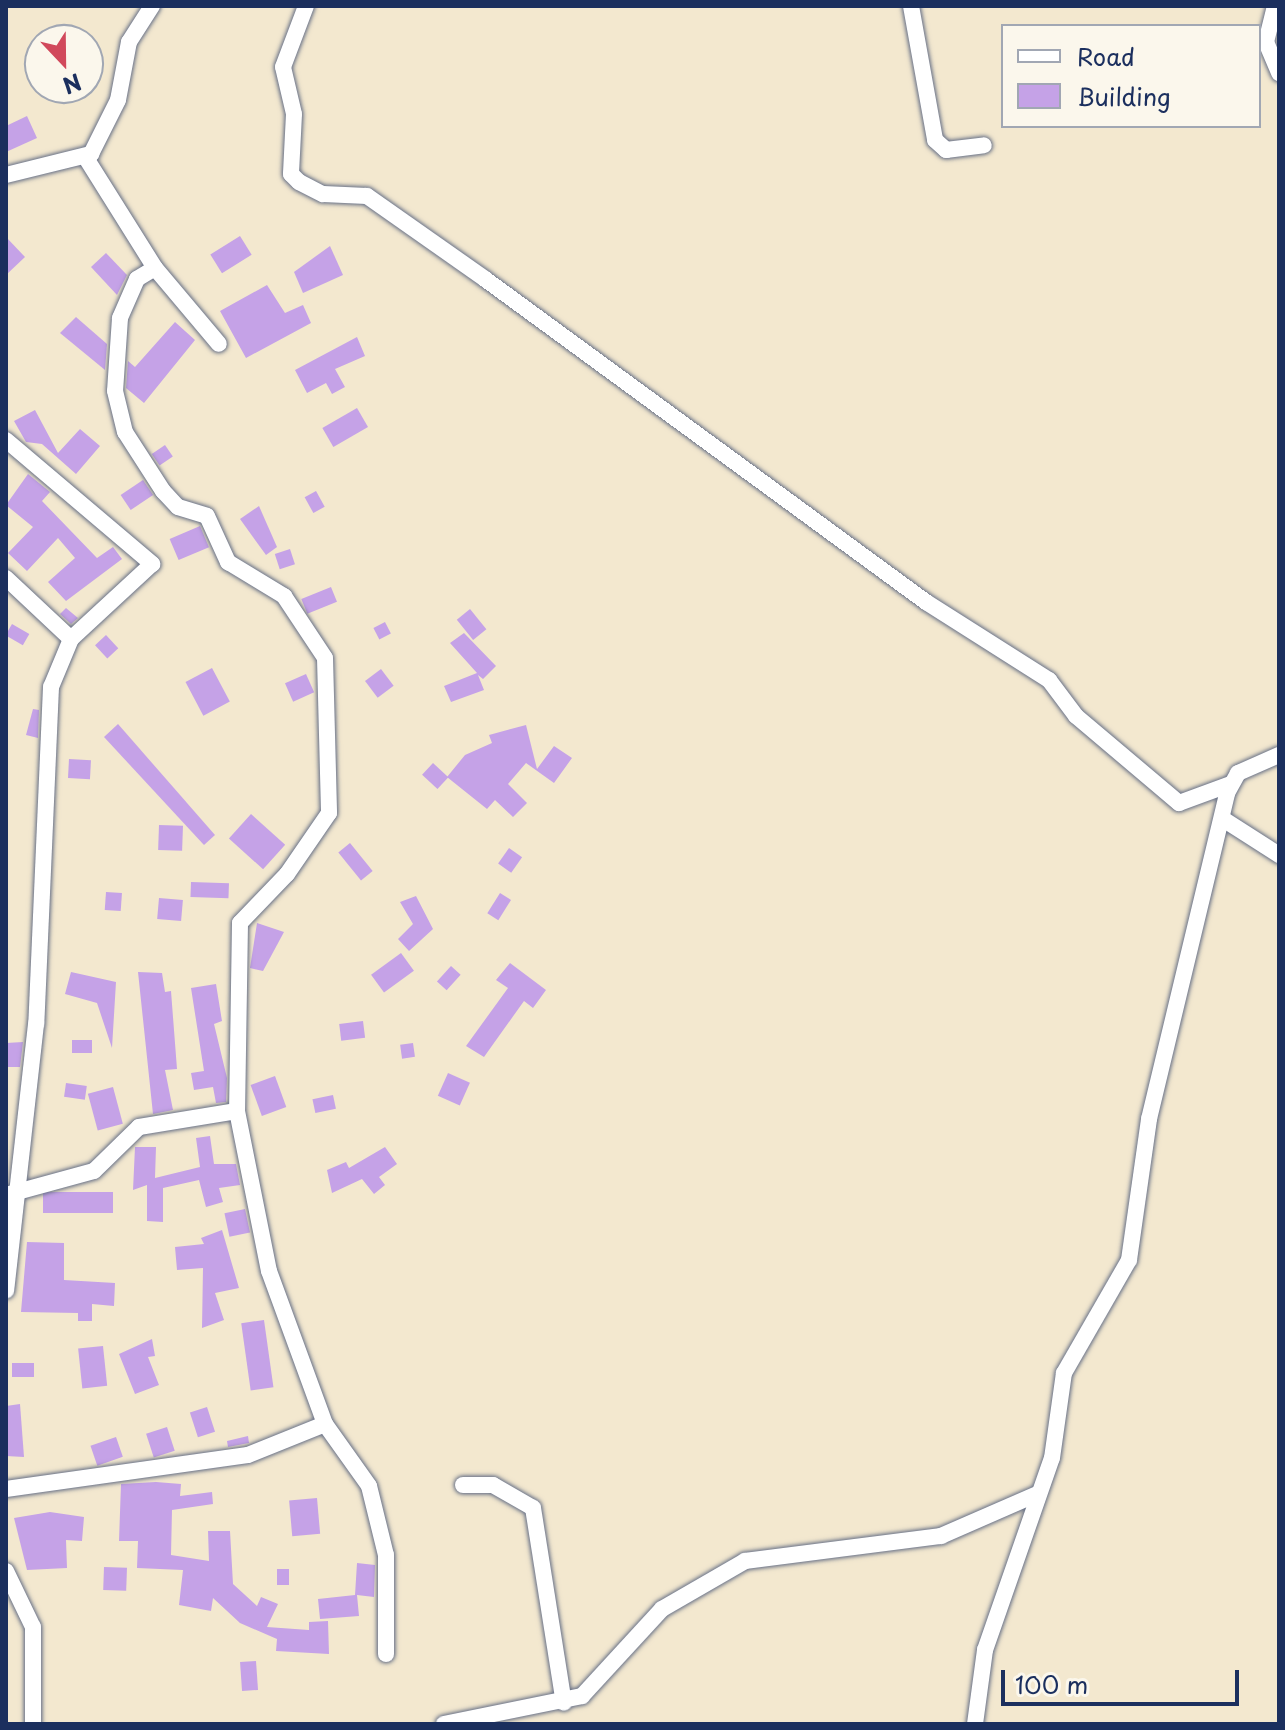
<!DOCTYPE html>
<html>
<head>
<meta charset="utf-8">
<style>
	body { margin:0 }
	#map { position:relative; width:1285px; height:1730px; overflow:hidden; background:#f3e8cf; font-family:"Playpen Sans",sans-serif }
	div>[style] { position:absolute }
	[style*='--x'] { left:calc(var(--x)*1px); top:calc(var(--y)*1px); width:calc(var(--w)*1px); rotate:calc(var(--a)*1deg) }
	.building>* { inset:0; background:#c5a2e7; transform-origin:0 0 }
	.roads { filter:drop-shadow(0 0 2px #677086) drop-shadow(0 0 2px #677086) }
	.street>* { height:16px; margin:-8px; padding:0 8px; transform-origin:8px; border-radius:8px; background:#fff }
	span { translate:-50% -50%; white-space:nowrap; text-align:center; line-height:1.15; -webkit-text-stroke:6px #fbf7ec; paint-order:stroke }
	.frame { position:absolute; inset:0; border:8px solid #1b2f5e; pointer-events:none }
	.legend { position:absolute; left:1001px; top:24px; width:260px; height:104px; box-sizing:border-box; background:#fbf7ec; border:2px solid #a1a7b3; margin:0; padding:10px 14px; list-style:none; font-size:24px; color:#1b2f5e }
	.legend li { display:flex; align-items:center; gap:16px; height:40px }
	.legend b { width:40px; border:2px solid #a1a7b3 }
	.north { position:absolute; left:24px; top:24px; width:80px; height:80px; box-sizing:border-box; background:#fbf7ec; border:2px solid #a1a7b3; border-radius:50%; rotate:158deg; font-size:22px; font-weight:700; line-height:32px; text-align:center; color:#1b2f5e }
	.north::after { content:''; display:block; margin:auto; width:28px; height:36px; background:#d1495b; clip-path:polygon(50% 0,100% 100%,50% 72%,0 100%) }
	.scale { position:absolute; left:1001px; top:1670px; width:238px; height:36px; box-sizing:border-box; border:4px solid #1b2f5e; border-top:0; padding-left:10px; font-size:24px; line-height:28px; white-space:nowrap; color:#1b2f5e; -webkit-text-stroke:6px #fbf7ec; paint-order:stroke }
</style>
</head>
<body>
<div id="map">
	<div class="building">
		<i style="clip-path:polygon(27px 116px,37px 138px,6px 152px,6px 126px)"></i>
		<i style="left:240px;top:236px;width:22px;height:35px;rotate:58deg"></i>
		<i style="clip-path:polygon(6px 237px,25px 257px,6px 275px)"></i>
		<i style="clip-path:polygon(330px 246px,343px 275px,303px 293px,294px 272px)"></i>
		<i style="clip-path:polygon(106px 253px,127px 275px,117px 295px,91px 267px)"></i>
		<i style="clip-path:polygon(267px 285px,285px 313px,303px 305px,311px 323px,246px 358px,220px 311px)"></i>
		<i style="clip-path:polygon(76px 317px,107px 344px,105px 370px,60px 333px)"></i>
		<i style="clip-path:polygon(175px 322px,195px 340px,144px 403px,126px 388px,128px 361px,135px 367px)"></i>
		<i style="clip-path:polygon(357px 337px,365px 356px,335px 369px,345px 387px,332px 394px,326px 383px,307px 393px,295px 370px)"></i>
		<i style="left:357px;top:408px;width:22px;height:40px;rotate:60deg"></i>
		<i style="clip-path:polygon(35px 410px,58px 453px,80px 429px,100px 446px,76px 474px,42px 444px,26px 442px,14px 421px)"></i>
		<i style="left:165px;top:445px;width:14px;height:16px;rotate:56deg"></i>
		<i style="clip-path:polygon(28px 474px,50px 492px,42px 501px,97px 558px,113px 547px,122px 559px,66px 601px,48px 582px,75px 558px,58px 538px,27px 571px,8px 553px,33px 527px,6px 505px)"></i>
		<i style="left:143px;top:480px;width:18px;height:27px;rotate:56deg"></i>
		<i style="left:316px;top:491px;width:18px;height:13px;rotate:61deg"></i>
		<i style="clip-path:polygon(259px 506px,277px 547px,266px 555px,240px 519px)"></i>
		<i style="left:200px;top:526px;width:23px;height:33px;rotate:67deg"></i>
		<i style="left:290px;top:549px;width:16px;height:16px;rotate:72deg"></i>
		<i style="left:331px;top:587px;width:16px;height:32px;rotate:68deg"></i>
		<i style="clip-path:polygon(66px 608px,78px 618px,71px 624px,60px 614px)"></i>
		<i style="left:470px;top:609px;width:26px;height:17px;rotate:51deg"></i>
		<i style="left:385px;top:622px;width:13px;height:13px;rotate:63deg"></i>
		<i style="left:12px;top:624px;width:20px;height:13px;rotate:30deg"></i>
		<i style="clip-path:polygon(464px 633px,496px 666px,483px 679px,478px 675px,484px 690px,451px 702px,444px 686px,477px 673px,450px 643px)"></i>
		<i style="left:106px;top:635px;width:18px;height:15px;rotate:47deg"></i>
		<i style="left:212px;top:668px;width:38px;height:30px;rotate:62deg"></i>
		<i style="left:381px;top:669px;width:21px;height:20px;rotate:53deg"></i>
		<i style="left:306px;top:674px;width:20px;height:23px;rotate:66deg"></i>
		<i style="clip-path:polygon(33px 709px,39px 710px,38px 738px,26px 735px)"></i>
		<i style="clip-path:polygon(118px 724px,215px 835px,204px 845px,104px 737px)"></i>
		<i style="clip-path:polygon(526px 725px,537px 769px,554px 746px,572px 758px,554px 783px,526px 763px,508px 784px,527px 803px,513px 817px,495px 800px,487px 809px,447px 777px,465px 755px,492px 743px,489px 735px)"></i>
		<i style="left:69px;top:759px;width:22px;height:19px;rotate:3deg"></i>
		<i style="left:433px;top:763px;width:21px;height:16px;rotate:43deg"></i>
		<i style="left:251px;top:814px;width:46px;height:33px;rotate:42deg"></i>
		<i style="left:159px;top:825px;width:24px;height:25px;rotate:2deg"></i>
		<i style="left:350px;top:843px;width:36px;height:15px;rotate:51deg"></i>
		<i style="left:509px;top:848px;width:16px;height:19px;rotate:35deg"></i>
		<i style="left:191px;top:882px;width:38px;height:15px;rotate:2deg"></i>
		<i style="left:106px;top:892px;width:16px;height:18px;rotate:4deg"></i>
		<i style="left:500px;top:893px;width:13px;height:24px;rotate:32deg"></i>
		<i style="clip-path:polygon(416px 896px,433px 929px,409px 951px,398px 939px,413px 924px,400px 902px)"></i>
		<i style="left:159px;top:898px;width:24px;height:21px;rotate:5deg"></i>
		<i style="clip-path:polygon(257px 923px,284px 932px,263px 971px,250px 968px)"></i>
		<i style="left:401px;top:953px;width:22px;height:37px;rotate:54deg"></i>
		<i style="clip-path:polygon(510px 963px,546px 990px,533px 1008px,524px 1001px,484px 1057px,466px 1046px,508px 988px,496px 980px)"></i>
		<i style="left:451px;top:966px;width:13px;height:21px;rotate:42deg"></i>
		<i style="clip-path:polygon(71px 972px,116px 982px,112px 1048px,97px 1003px,65px 994px)"></i>
		<i style="clip-path:polygon(138px 972px,162px 973px,165px 992px,171px 991px,177px 1069px,165px 1070px,173px 1110px,153px 1114px)"></i>
		<i style="clip-path:polygon(216px 984px,222px 1021px,214px 1024px,227px 1078px,226px 1102px,216px 1103px,213px 1087px,194px 1090px,191px 1073px,204px 1071px,191px 988px)"></i>
		<i style="left:363px;top:1021px;width:17px;height:24px;rotate:83deg"></i>
		<i style="left:72px;top:1040px;width:20px;height:13px"></i>
		<i style="clip-path:polygon(23px 1042px,20px 1067px,6px 1067px,6px 1043px)"></i>
		<i style="left:413px;top:1043px;width:14px;height:13px;rotate:82deg"></i>
		<i style="left:448px;top:1073px;width:24px;height:25px;rotate:24deg"></i>
		<i style="left:275px;top:1076px;width:33px;height:26px;rotate:70deg"></i>
		<i style="left:66px;top:1083px;width:21px;height:14px;rotate:8deg"></i>
		<i style="left:113px;top:1087px;width:38px;height:26px;rotate:75deg"></i>
		<i style="left:333px;top:1095px;width:14px;height:21px;rotate:78deg"></i>
		<i style="clip-path:polygon(210px 1136px,214px 1164px,236px 1164px,240px 1185px,219px 1188px,223px 1202px,206px 1207px,199px 1180px,163px 1188px,163px 1222px,147px 1221px,147px 1185px,133px 1190px,135px 1147px,156px 1147px,155px 1178px,200px 1167px,196px 1138px)"></i>
		<i style="clip-path:polygon(385px 1147px,397px 1164px,379px 1177px,385px 1185px,374px 1194px,362px 1179px,332px 1193px,327px 1170px,346px 1162px,349px 1168px)"></i>
		<i style="left:113px;top:1192px;width:21px;height:70px;rotate:90deg"></i>
		<i style="left:245px;top:1209px;width:24px;height:21px;rotate:78deg"></i>
		<i style="clip-path:polygon(222px 1230px,239px 1288px,215px 1293px,224px 1320px,202px 1328px,203px 1268px,177px 1270px,175px 1247px,204px 1244px,201px 1238px)"></i>
		<i style="clip-path:polygon(27px 1242px,64px 1243px,64px 1280px,115px 1283px,114px 1306px,92px 1304px,92px 1321px,78px 1321px,78px 1313px,21px 1312px)"></i>
		<i style="left:264px;top:1320px;width:68px;height:23px;rotate:82deg"></i>
		<i style="clip-path:polygon(152px 1339px,155px 1356px,148px 1357px,159px 1385px,135px 1394px,119px 1354px)"></i>
		<i style="left:103px;top:1346px;width:40px;height:25px;rotate:84deg"></i>
		<i style="left:12px;top:1363px;width:22px;height:14px"></i>
		<i style="clip-path:polygon(20px 1404px,24px 1457px,6px 1456px,6px 1406px)"></i>
		<i style="left:207px;top:1407px;width:26px;height:18px;rotate:72deg"></i>
		<i style="left:167px;top:1427px;width:25px;height:22px;rotate:72deg"></i>
		<i style="clip-path:polygon(248px 1436px,249px 1443px,228px 1447px,227px 1441px)"></i>
		<i style="left:116px;top:1437px;width:21px;height:27px;rotate:71deg"></i>
		<i style="clip-path:polygon(156px 1482px,181px 1484px,180px 1496px,212px 1492px,213px 1504px,172px 1510px,171px 1555px,209px 1561px,208px 1531px,230px 1531px,233px 1584px,257px 1606px,261px 1597px,278px 1604px,267px 1627px,309px 1630px,309px 1622px,328px 1621px,329px 1654px,276px 1651px,277px 1639px,240px 1623px,213px 1598px,211px 1611px,179px 1605px,183px 1570px,137px 1568px,138px 1541px,119px 1541px,121px 1484px)"></i>
		<i style="left:317px;top:1498px;width:36px;height:28px;rotate:85deg"></i>
		<i style="clip-path:polygon(50px 1512px,84px 1517px,82px 1541px,66px 1540px,67px 1568px,27px 1570px,14px 1518px)"></i>
		<i style="clip-path:polygon(357px 1563px,375px 1565px,374px 1597px,357px 1595px,359px 1616px,320px 1619px,318px 1599px,355px 1595px)"></i>
		<i style="left:104px;top:1567px;width:23px;height:23px;rotate:2deg"></i>
		<i style="left:277px;top:1569px;width:12px;height:16px"></i>
		<i style="left:256px;top:1661px;width:29px;height:16px;rotate:86deg"></i>
	</div>
	<div class="roads">
		<div class="street">
			<i style="--x:306;--y:6;--w:65;--a:110.7"></i>
			<i style="--x:283;--y:67;--w:48;--a:76.8"></i>
			<i style="--x:294;--y:114;--w:60;--a:92.9"></i>
			<i style="--x:291;--y:174;--w:11;--a:45"></i>
			<i style="--x:299;--y:182;--w:27;--a:27"></i>
			<i style="--x:323;--y:194;--w:44;--a:2.6"></i>
			<i style="--x:367;--y:196;--w:144;--a:35.1"></i>
			<i style="--x:485;--y:279;--w:547;--a:36.22"></i>
			<i style="--x:926;--y:602;--w:146;--a:32.4"></i>
			<i style="--x:1049;--y:680;--w:45;--a:53.1"></i>
			<i style="--x:1076;--y:716;--w:135;--a:40.2"></i>
			<i style="--x:1179;--y:803;--w:55;--a:-20.1"></i>
			<i style="--x:911;--y:6;--w:136;--a:79.8"></i>
			<i style="--x:935;--y:140;--w:15;--a:42"></i>
			<i style="--x:946;--y:150;--w:38;--a:-7"></i>
			<i style="--x:1275;--y:6;--w:37;--a:104"></i>
			<i style="--x:1266;--y:42;--w:34;--a:67"></i>
			<i style="--x:86;--y:158;--w:130;--a:57.9"></i>
			<i style="--x:155;--y:268;--w:21;--a:149"></i>
			<i style="--x:137;--y:279;--w:43;--a:113.6"></i>
			<i style="--x:120;--y:318;--w:73;--a:93.9"></i>
			<i style="--x:115;--y:391;--w:42;--a:76.3"></i>
			<i style="--x:125;--y:432;--w:70;--a:57.2"></i>
			<i style="--x:163;--y:491;--w:22;--a:47"></i>
			<i style="--x:178;--y:507;--w:30;--a:17"></i>
			<i style="--x:207;--y:516;--w:51;--a:65.5"></i>
			<i style="--x:228;--y:562;--w:66;--a:31.3"></i>
			<i style="--x:284;--y:596;--w:74;--a:56.5"></i>
			<i style="--x:325;--y:658;--w:155;--a:88.5"></i>
			<i style="--x:329;--y:813;--w:74;--a:124.5"></i>
			<i style="--x:287;--y:874;--w:68;--a:133.8"></i>
			<i style="--x:240;--y:923;--w:188;--a:90.9"></i>
			<i style="--x:237;--y:1111;--w:163;--a:78.7"></i>
			<i style="--x:269;--y:1271;--w:163;--a:69.9"></i>
			<i style="--x:325;--y:1424;--w:76;--a:54.6"></i>
			<i style="--x:369;--y:1486;--w:71;--a:76.2"></i>
			<i style="--x:386;--y:1555;--w:99;--a:90"></i>
			<i style="--x:6;--y:175;--w:88;--a:-13.9"></i>
			<i style="--x:91;--y:154;--w:60;--a:-63.4"></i>
			<i style="--x:118;--y:100;--w:59;--a:-79.3"></i>
			<i style="--x:129;--y:42;--w:43;--a:-57.4"></i>
			<i style="--x:155;--y:268;--w:99;--a:49.9"></i>
			<i style="--x:6;--y:440;--w:192;--a:40.3"></i>
			<i style="--x:152;--y:564;--w:110;--a:137.2"></i>
			<i style="--x:71;--y:639;--w:52;--a:112.6"></i>
			<i style="--x:51;--y:687;--w:337;--a:92.5"></i>
			<i style="--x:36;--y:1024;--w:268;--a:96.4"></i>
			<i style="--x:6;--y:578;--w:89;--a:43.2"></i>
			<i style="--x:1223;--y:819;--w:67;--a:32.7"></i>
			<i style="--x:6;--y:1195;--w:91;--a:-15.3"></i>
			<i style="--x:94;--y:1171;--w:63;--a:-44.4"></i>
			<i style="--x:139;--y:1127;--w:99;--a:-9.3"></i>
			<i style="--x:463;--y:1485;--w:30;--a:0"></i>
			<i style="--x:493;--y:1485;--w:46;--a:29.9"></i>
			<i style="--x:533;--y:1508;--w:197;--a:81"></i>
			<i style="--x:6;--y:1489;--w:244;--a:-8"></i>
			<i style="--x:248;--y:1455;--w:83;--a:-21.9"></i>
			<i style="--x:6;--y:1571;--w:62;--a:64.3"></i>
			<i style="--x:33;--y:1627;--w:97;--a:90"></i>
			<i style="--x:444;--y:1724;--w:141;--a:-11.5"></i>
			<i style="--x:582;--y:1696;--w:118;--a:-47.4"></i>
			<i style="--x:662;--y:1609;--w:96;--a:-30"></i>
			<i style="--x:745;--y:1561;--w:198;--a:-7.3"></i>
			<i style="--x:941;--y:1536;--w:105;--a:-23.6"></i>
			<i style="--x:975;--y:1724;--w:75;--a:-82.3"></i>
			<i style="--x:985;--y:1650;--w:203;--a:-70.8"></i>
			<i style="--x:1052;--y:1458;--w:86;--a:-82"></i>
			<i style="--x:1064;--y:1373;--w:130;--a:-60.1"></i>
			<i style="--x:1129;--y:1260;--w:142;--a:-81.9"></i>
			<i style="--x:1149;--y:1119;--w:335;--a:-76.5"></i>
			<i style="--x:1227;--y:793;--w:23;--a:-61"></i>
			<i style="--x:1238;--y:773;--w:45;--a:-23.7"></i>
		</div>
	</div>
	<div class="frame"></div>
	<ul class="legend">
	<li><b style="height:10px;background:#fff"></b>Road</li>
	<li><b style="height:22px;background:#c5a2e7"></b>Building</li>
	</ul>
	<div class="north">N</div>
	<div class="scale">100 m</div>
</div>
</body>
</html>
